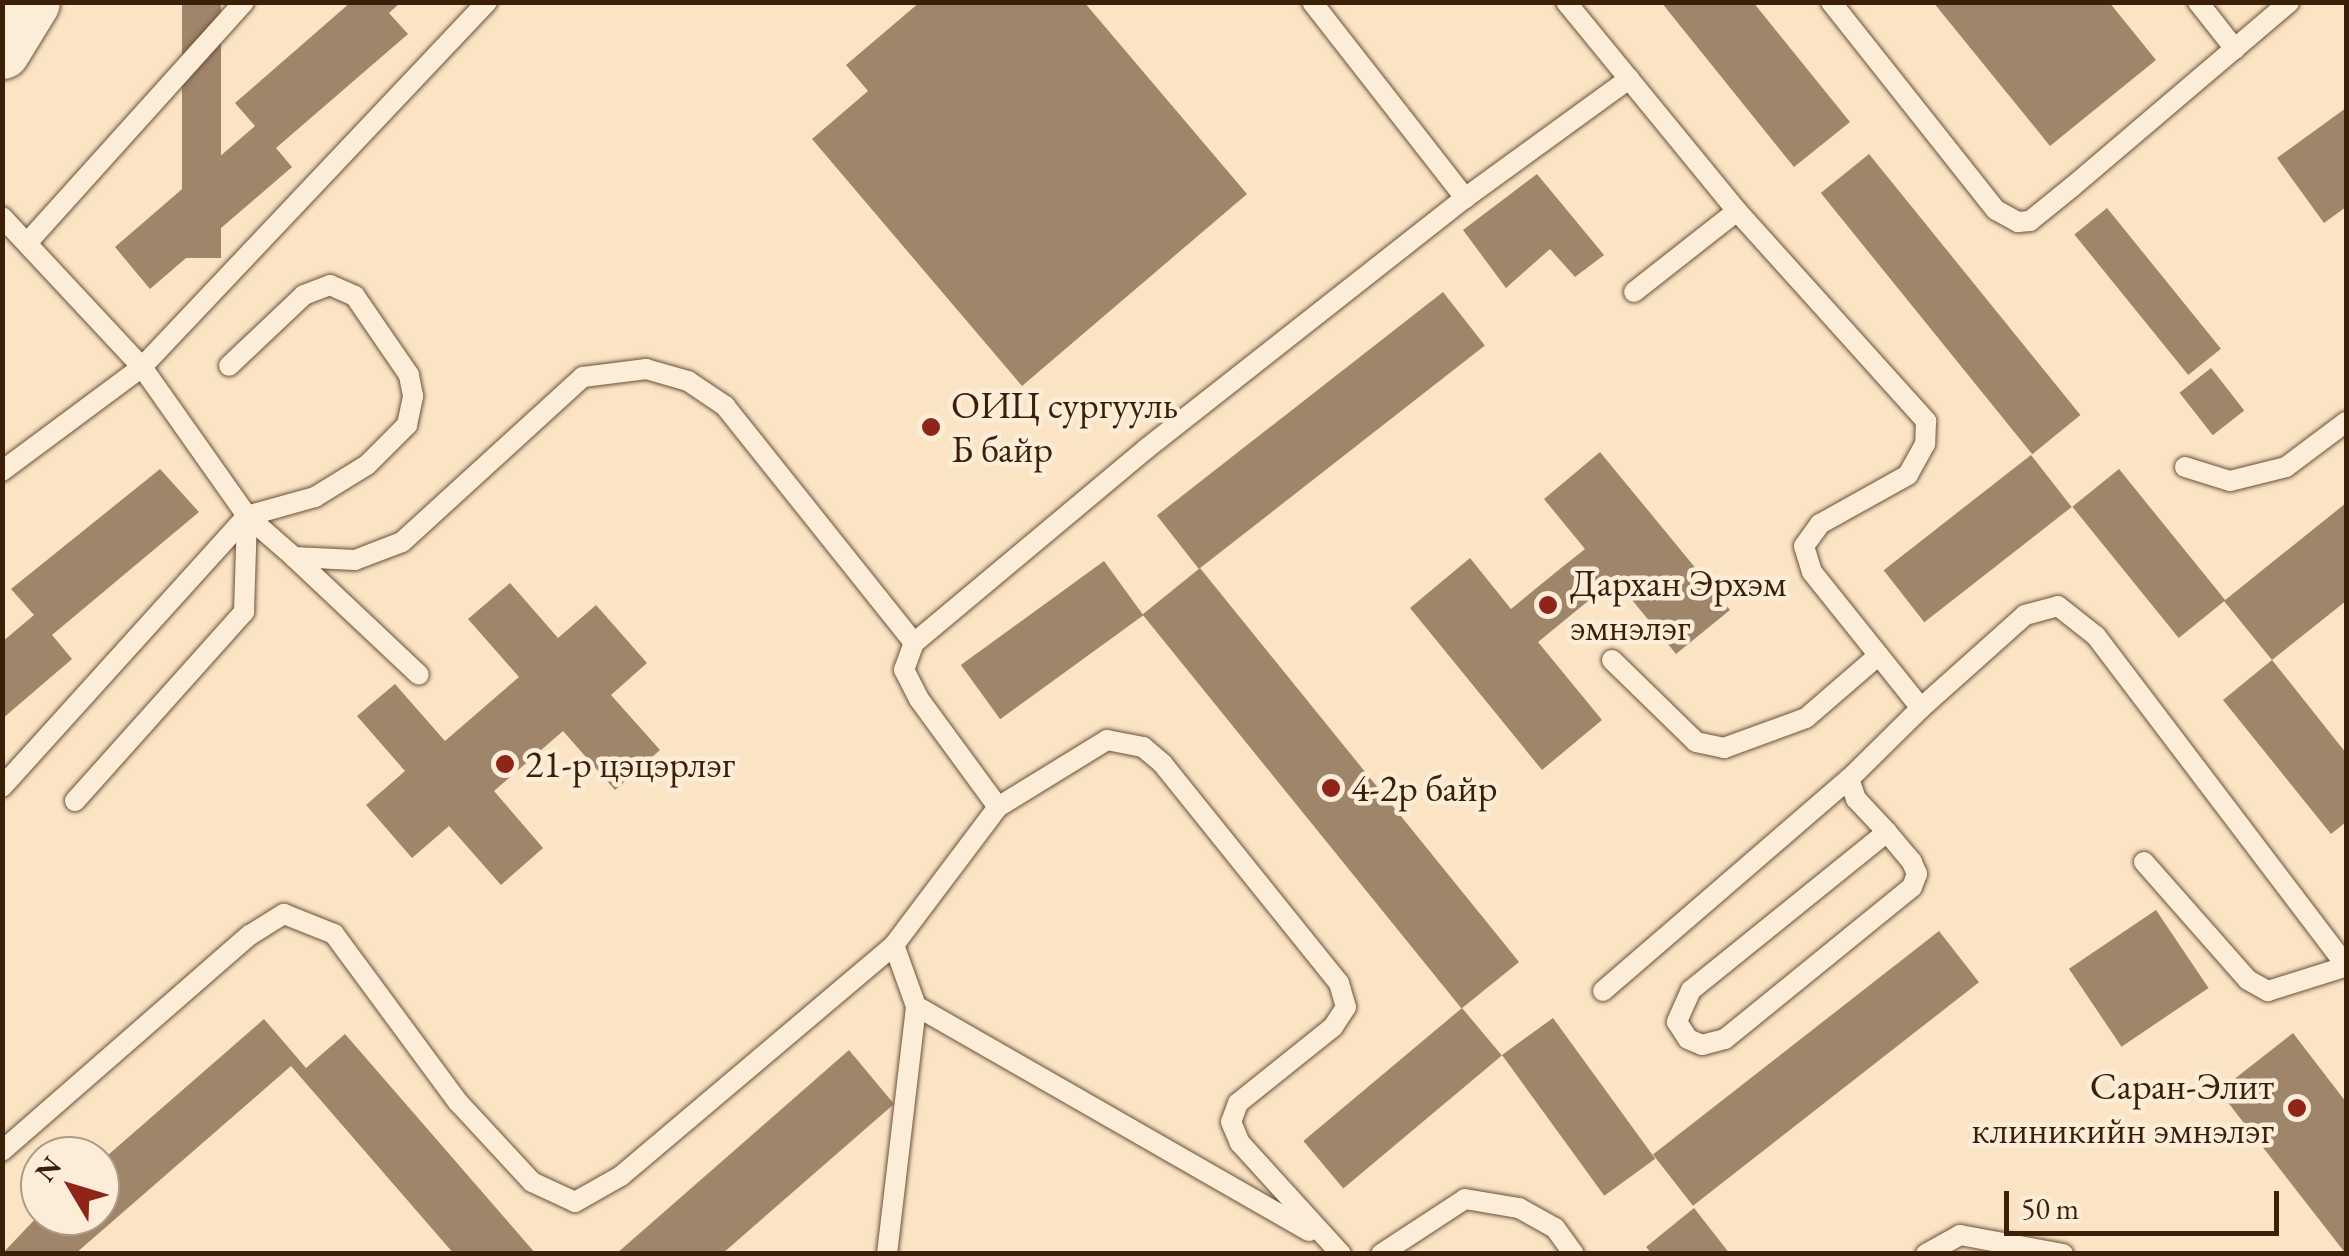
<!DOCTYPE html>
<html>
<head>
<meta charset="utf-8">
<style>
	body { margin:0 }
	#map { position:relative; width:2349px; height:1256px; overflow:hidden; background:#fae4c4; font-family:"EB Garamond",serif }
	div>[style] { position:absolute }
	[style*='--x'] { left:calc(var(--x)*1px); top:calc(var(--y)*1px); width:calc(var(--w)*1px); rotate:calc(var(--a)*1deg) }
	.building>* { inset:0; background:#9f856a; transform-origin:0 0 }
	.roads { filter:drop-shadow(0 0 2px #6c5037) drop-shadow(0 0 2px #6c5037) }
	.lane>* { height:20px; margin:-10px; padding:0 10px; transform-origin:10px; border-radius:10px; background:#fcedd9 }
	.secondary>* { height:55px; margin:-27.5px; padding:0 27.5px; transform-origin:27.5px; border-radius:27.5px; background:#fcedd9 }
	.dots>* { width:28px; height:28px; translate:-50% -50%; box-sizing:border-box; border:5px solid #fcedd9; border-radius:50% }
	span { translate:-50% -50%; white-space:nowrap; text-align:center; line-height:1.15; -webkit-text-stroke:9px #fcedd9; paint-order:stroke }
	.poi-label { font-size:38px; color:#3c1f08 }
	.left { translate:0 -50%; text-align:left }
	.right { translate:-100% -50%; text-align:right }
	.frame { position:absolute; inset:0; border:5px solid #3c1f08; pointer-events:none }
	.north { position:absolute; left:20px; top:1136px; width:100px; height:100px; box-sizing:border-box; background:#fcedd9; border:2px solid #af9b85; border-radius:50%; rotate:308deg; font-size:28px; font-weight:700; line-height:40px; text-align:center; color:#3c1f08 }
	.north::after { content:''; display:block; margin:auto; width:35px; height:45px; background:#8f2418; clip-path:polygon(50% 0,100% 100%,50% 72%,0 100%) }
	.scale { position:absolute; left:2004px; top:1191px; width:275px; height:45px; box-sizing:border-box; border:5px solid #3c1f08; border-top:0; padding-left:12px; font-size:30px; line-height:35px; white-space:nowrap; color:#3c1f08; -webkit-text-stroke:8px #fcedd9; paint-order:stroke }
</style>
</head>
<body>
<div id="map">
	<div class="building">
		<i style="left:182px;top:2px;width:39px;height:256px"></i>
		<i style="clip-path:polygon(351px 2px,401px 2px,389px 13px,408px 34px,276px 148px,292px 167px,150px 289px,115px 247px,255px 126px,235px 103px)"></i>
		<i style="clip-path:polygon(920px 2px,1084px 2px,1247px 194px,1022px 386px,812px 139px,868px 91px,846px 65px)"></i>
		<i style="clip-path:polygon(1661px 2px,1753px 2px,1850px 122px,1794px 167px)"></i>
		<i style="clip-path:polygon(1933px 2px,2109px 2px,2156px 60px,2050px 146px)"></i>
		<i style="clip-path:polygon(2346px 108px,2346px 207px,2324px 223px,2277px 158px)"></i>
		<i style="left:1869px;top:154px;width:336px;height:62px;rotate:51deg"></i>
		<i style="clip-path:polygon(1537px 174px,1604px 255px,1575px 277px,1550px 249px,1506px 288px,1463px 230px)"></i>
		<i style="left:2107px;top:208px;width:181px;height:42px;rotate:51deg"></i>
		<i style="left:1443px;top:292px;width:68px;height:363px;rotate:52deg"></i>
		<i style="left:2211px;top:368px;width:54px;height:40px;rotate:52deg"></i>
		<i style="clip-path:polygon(1600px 452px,1730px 610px,1676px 654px,1615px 579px,1538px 642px,1602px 720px,1542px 770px,1410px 608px,1470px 558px,1511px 609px,1561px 568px,1585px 549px,1544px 499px)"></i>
		<i style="left:2031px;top:455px;width:66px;height:187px;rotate:52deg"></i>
		<i style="clip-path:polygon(160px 469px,199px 512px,52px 635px,72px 659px,2px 719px,2px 642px,34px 615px,11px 589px)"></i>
		<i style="left:2119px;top:469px;width:169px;height:60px;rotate:51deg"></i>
		<i style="clip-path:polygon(2346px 503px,2346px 601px,2272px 660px,2224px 601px)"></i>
		<i style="left:1104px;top:561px;width:67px;height:177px;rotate:54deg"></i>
		<i style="left:1200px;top:568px;width:507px;height:74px;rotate:51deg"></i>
		<i style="clip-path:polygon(510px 583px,558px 638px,596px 605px,647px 663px,611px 695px,660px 750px,615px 790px,563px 731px,494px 791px,543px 848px,501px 885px,449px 826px,412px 858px,366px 805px,405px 771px,357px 716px,395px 684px,445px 741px,519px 677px,468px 619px)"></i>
		<i style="clip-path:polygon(2272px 660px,2346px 753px,2346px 822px,2331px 834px,2223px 700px)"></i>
		<i style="left:2156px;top:910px;width:94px;height:105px;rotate:56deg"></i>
		<i style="left:1939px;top:931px;width:65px;height:363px;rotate:52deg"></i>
		<i style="left:1462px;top:1008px;width:62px;height:207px;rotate:50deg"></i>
		<i style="left:1553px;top:1018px;width:174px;height:63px;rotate:54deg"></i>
		<i style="clip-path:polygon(264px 1019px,306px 1068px,345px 1034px,536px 1254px,454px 1254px,291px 1066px,75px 1254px,2px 1254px,38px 1216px,100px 1216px,100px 1162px)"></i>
		<i style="clip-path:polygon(2293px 1033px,2346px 1102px,2346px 1254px,2219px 1091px)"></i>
		<i style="clip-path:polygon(849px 1050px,894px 1104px,722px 1254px,616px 1254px)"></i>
		<i style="clip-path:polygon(1694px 1208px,1730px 1254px,1652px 1254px,1646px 1247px)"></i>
	</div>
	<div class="roads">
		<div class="lane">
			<i style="--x:1312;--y:2;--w:249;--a:52"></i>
			<i style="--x:1566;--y:2;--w:270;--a:50.7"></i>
			<i style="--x:1737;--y:211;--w:283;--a:48"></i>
			<i style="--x:1926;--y:421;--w:23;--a:92"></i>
			<i style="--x:1925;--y:444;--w:35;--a:119"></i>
			<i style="--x:1908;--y:475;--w:101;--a:150.9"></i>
			<i style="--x:1820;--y:524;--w:27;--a:126"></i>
			<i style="--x:1804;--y:546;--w:27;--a:73"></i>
			<i style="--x:1812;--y:572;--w:174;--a:51.3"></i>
			<i style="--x:1921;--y:708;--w:140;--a:-41.8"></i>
			<i style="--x:2025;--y:615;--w:34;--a:-15"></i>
			<i style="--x:2058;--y:606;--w:48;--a:38.3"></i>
			<i style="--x:2096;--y:636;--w:413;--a:52.8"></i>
			<i style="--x:1831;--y:2;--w:265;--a:51.6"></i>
			<i style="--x:1996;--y:210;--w:25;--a:29"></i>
			<i style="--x:2018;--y:222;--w:12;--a:-5"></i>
			<i style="--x:2030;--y:221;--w:54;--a:-39"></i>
			<i style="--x:2072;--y:187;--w:285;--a:-40.4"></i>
			<i style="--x:2198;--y:2;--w:60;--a:51.8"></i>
			<i style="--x:2;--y:217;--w:205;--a:47"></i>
			<i style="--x:142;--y:367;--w:182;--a:54.8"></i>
			<i style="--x:247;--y:516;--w:62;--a:41.1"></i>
			<i style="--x:294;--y:557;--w:61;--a:2.8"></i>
			<i style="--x:355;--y:560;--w:50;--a:-21"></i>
			<i style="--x:402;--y:542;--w:245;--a:-42.4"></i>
			<i style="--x:583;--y:377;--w:64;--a:-7.2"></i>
			<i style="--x:646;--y:369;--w:44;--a:15.9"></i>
			<i style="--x:688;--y:381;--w:45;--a:34"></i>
			<i style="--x:725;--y:406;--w:303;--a:51.4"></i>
			<i style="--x:27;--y:243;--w:324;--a:-48"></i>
			<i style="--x:1634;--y:292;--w:131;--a:-38.2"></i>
			<i style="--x:2185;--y:467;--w:47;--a:17.3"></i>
			<i style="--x:2230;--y:481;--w:58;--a:-14"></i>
			<i style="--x:2286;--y:467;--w:75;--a:-36.9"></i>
			<i style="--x:2;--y:471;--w:174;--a:-36.6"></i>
			<i style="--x:142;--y:367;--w:502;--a:-46.61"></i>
			<i style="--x:295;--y:558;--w:170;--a:43.3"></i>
			<i style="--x:1612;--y:660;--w:117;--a:44.3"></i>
			<i style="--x:1696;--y:742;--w:29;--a:12"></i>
			<i style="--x:1724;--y:748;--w:87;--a:-20.1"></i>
			<i style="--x:1806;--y:718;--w:96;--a:-40.8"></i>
			<i style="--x:2;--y:787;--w:365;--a:-47.9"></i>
			<i style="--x:247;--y:516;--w:71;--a:-15.6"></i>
			<i style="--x:315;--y:497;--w:61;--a:-31.6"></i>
			<i style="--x:367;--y:465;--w:57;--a:-45"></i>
			<i style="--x:407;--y:425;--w:30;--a:-78"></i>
			<i style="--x:413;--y:396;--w:21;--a:-101"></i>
			<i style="--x:409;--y:375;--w:96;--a:-124.4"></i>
			<i style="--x:355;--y:296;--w:27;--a:-156"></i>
			<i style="--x:330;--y:285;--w:28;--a:159"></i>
			<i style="--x:304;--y:295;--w:103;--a:136.6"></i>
			<i style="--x:75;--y:801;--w:254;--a:-48.2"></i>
			<i style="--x:244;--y:612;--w:96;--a:-88.2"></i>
			<i style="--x:998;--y:807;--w:134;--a:-126.2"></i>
			<i style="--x:919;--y:699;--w:33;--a:-117"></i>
			<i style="--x:904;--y:670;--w:29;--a:-70"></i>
			<i style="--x:914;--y:643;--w:302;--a:-39.9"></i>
			<i style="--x:1146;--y:449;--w:406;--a:-38.2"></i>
			<i style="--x:1465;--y:198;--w:203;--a:-36"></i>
			<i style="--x:1887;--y:832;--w:252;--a:141.1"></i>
			<i style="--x:1691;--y:990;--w:35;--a:114"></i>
			<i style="--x:1677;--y:1022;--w:20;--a:57"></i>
			<i style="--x:1688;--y:1039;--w:15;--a:23"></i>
			<i style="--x:1702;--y:1045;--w:24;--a:-15"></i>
			<i style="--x:1725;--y:1039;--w:241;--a:-39.1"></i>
			<i style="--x:1912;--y:887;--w:14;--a:-69"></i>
			<i style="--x:1917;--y:874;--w:13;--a:-113"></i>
			<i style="--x:1912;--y:862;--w:39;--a:-130"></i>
			<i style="--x:1887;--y:832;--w:45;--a:-133.2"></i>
			<i style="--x:1856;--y:799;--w:21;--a:-109"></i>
			<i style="--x:1849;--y:779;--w:101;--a:-44.6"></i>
			<i style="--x:2144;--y:862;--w:157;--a:48.6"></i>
			<i style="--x:2248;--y:980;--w:23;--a:29"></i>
			<i style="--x:2268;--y:991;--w:80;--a:-17.5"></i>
			<i style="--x:1603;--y:991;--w:325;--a:-40.8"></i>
			<i style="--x:916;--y:1006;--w:453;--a:29.8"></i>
			<i style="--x:2;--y:1151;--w:329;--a:-41.1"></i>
			<i style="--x:250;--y:935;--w:40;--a:-32"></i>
			<i style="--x:284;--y:914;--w:54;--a:21.8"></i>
			<i style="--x:334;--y:934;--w:209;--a:53.6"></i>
			<i style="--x:458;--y:1102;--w:109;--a:47.2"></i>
			<i style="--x:532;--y:1182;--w:47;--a:24.9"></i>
			<i style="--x:575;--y:1202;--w:53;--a:-29.5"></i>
			<i style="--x:621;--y:1176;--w:358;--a:-40.2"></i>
			<i style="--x:894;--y:945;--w:173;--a:-53"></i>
			<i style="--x:998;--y:807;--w:128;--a:-31.6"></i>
			<i style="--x:1107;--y:740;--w:37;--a:11"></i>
			<i style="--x:1143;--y:747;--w:25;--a:40"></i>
			<i style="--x:1162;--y:763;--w:282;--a:51.2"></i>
			<i style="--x:1339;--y:983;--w:25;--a:74"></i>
			<i style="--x:1346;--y:1007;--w:24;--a:123"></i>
			<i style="--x:1333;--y:1027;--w:122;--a:141.3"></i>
			<i style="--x:1238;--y:1103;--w:20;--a:110"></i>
			<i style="--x:1231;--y:1122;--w:23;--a:67"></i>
			<i style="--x:1240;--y:1143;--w:150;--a:47.7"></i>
			<i style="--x:887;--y:1254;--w:250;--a:-83.3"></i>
			<i style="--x:916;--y:1006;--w:65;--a:-109.8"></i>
			<i style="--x:1381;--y:1254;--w:100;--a:-33.2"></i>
			<i style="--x:1465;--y:1199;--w:55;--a:9.5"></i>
			<i style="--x:1519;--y:1208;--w:41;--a:29.1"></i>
			<i style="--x:1555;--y:1228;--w:32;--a:54"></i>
			<i style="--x:1926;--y:1254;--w:39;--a:-29"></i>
			<i style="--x:1960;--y:1235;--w:105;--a:10.5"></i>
		</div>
		<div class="secondary">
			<i style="--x:2;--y:51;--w:57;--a:-58.5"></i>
		</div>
	</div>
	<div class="dots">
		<i style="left:931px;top:427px;background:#8f2418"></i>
		<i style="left:1548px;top:605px;background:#8f2418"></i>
		<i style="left:505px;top:764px;background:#8f2418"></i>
		<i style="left:1331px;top:788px;background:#8f2418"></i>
		<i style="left:2297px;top:1108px;background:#8f2418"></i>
	</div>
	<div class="poi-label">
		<span class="left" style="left:951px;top:427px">ОИЦ сургууль<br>Б байр</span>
		<span class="left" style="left:1570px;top:605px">Дархан Эрхэм<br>эмнэлэг</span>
		<span class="left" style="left:525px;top:764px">21-р цэцэрлэг</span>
		<span class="left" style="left:1351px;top:788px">4-2р байр</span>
		<span class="right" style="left:2274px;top:1108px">Саран-Элит<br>клиникийн эмнэлэг</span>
	</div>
	<div class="frame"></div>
	<div class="north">N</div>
	<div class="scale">50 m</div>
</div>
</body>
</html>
